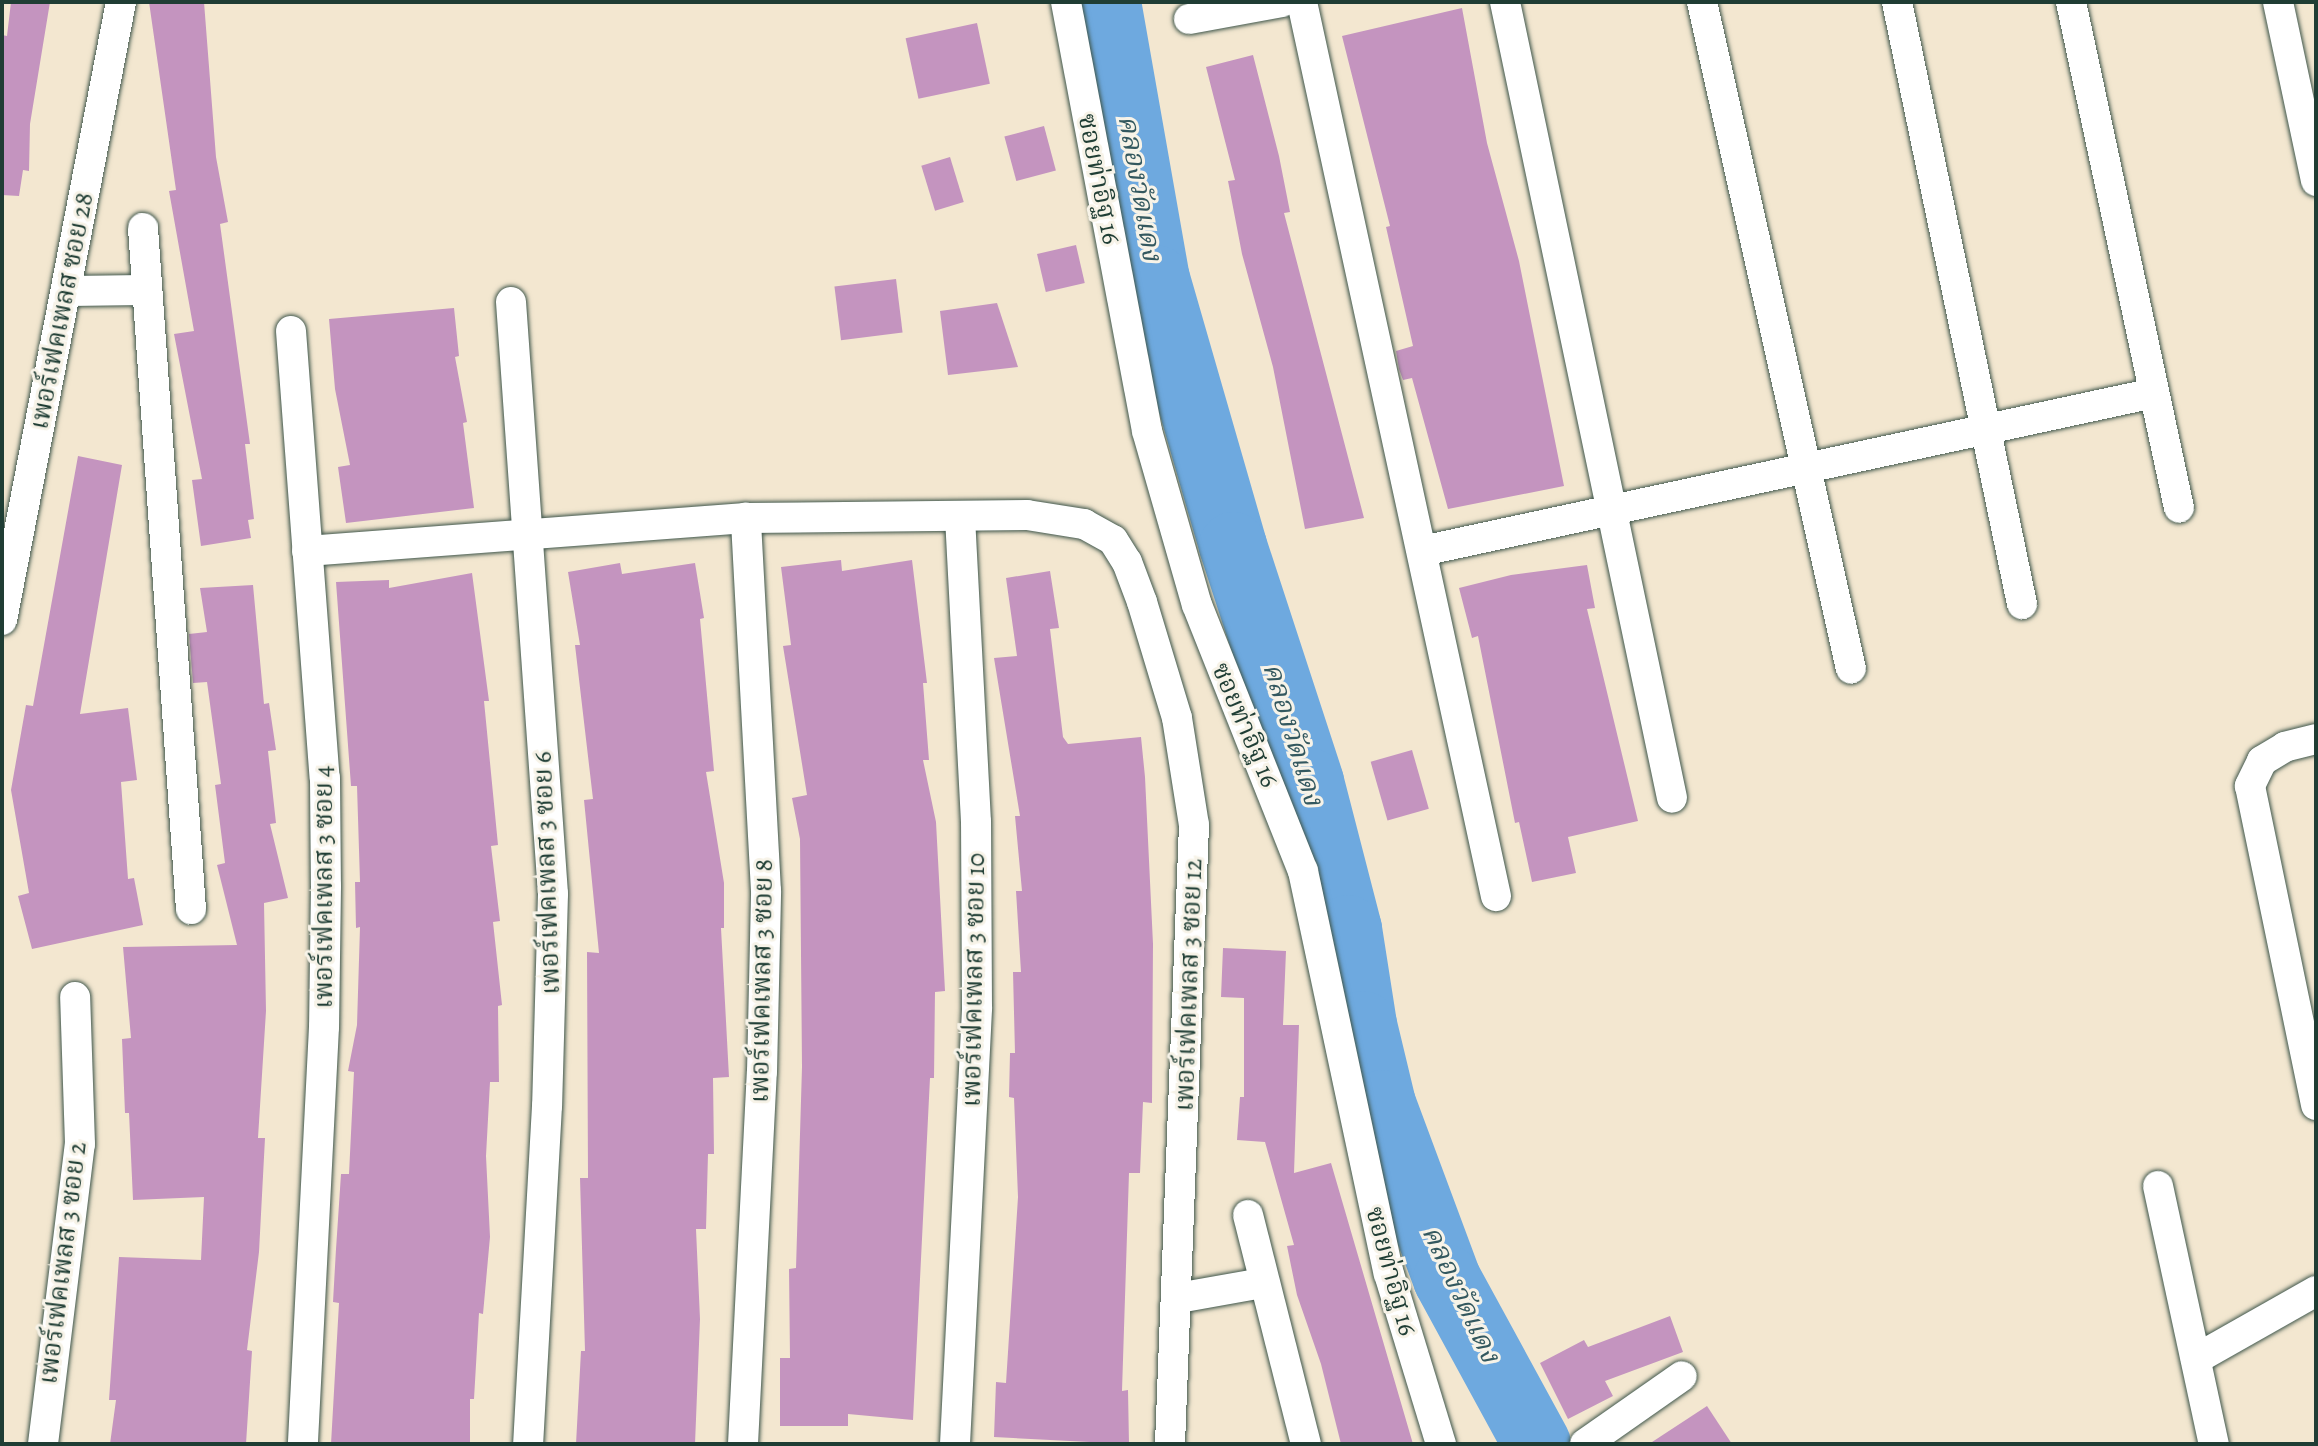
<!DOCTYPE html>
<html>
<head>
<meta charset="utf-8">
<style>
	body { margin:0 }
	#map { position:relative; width:2318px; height:1446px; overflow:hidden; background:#f3e7d0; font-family:Alegreya,"Noto Serif Thai",serif }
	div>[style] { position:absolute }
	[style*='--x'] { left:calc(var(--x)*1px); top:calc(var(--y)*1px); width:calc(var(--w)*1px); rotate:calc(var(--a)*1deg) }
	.river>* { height:68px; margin:-34px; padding:0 34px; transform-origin:34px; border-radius:34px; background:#6ea9df }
	.building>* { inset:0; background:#c494bf; transform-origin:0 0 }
	.roads { filter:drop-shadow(0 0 2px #3f564b) drop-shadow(0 0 2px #3f564b) }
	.street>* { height:30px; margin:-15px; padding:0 15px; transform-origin:15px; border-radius:15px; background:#fff }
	span { translate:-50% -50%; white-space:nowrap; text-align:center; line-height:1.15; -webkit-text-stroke:6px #f7f3e8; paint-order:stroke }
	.street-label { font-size:26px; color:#1f3d34 }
	.water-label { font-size:28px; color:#33585f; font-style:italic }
	.frame { position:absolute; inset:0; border:4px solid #1f3d34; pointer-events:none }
</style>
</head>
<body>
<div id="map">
	<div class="river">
		<i style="--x:1107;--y:2;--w:281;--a:80"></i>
		<i style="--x:1156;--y:279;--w:278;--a:73.9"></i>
		<i style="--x:1233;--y:546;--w:248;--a:71.9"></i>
		<i style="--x:1310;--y:782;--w:152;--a:75.5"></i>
		<i style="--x:1348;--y:929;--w:97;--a:81.1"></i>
		<i style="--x:1363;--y:1025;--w:81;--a:76.5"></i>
		<i style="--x:1382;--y:1104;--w:187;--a:69.6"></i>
		<i style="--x:1447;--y:1279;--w:188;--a:61.4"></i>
	</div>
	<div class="building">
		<i style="clip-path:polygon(11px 2px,50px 2px,30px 124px,29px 171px,23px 170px,19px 196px,2px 195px,2px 35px,7px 36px)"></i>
		<i style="clip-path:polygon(149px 2px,204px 2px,216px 157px,228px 222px,220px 224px,250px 444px,245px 444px,254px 519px,248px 520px,251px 538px,201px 546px,192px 480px,202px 479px,174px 334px,194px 331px,169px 191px,176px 190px)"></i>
		<i style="clip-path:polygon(1462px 8px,1487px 143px,1519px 261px,1564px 486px,1448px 509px,1412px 378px,1403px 380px,1399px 369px,1396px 351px,1413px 346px,1386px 227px,1390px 226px,1342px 36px)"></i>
		<i style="left:977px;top:23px;width:62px;height:73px;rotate:78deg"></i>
		<i style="clip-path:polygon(1253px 55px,1279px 156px,1290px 212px,1284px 213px,1364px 518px,1305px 529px,1273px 367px,1242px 254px,1228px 181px,1235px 180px,1206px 67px)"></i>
		<i style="left:1044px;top:126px;width:46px;height:41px;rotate:75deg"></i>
		<i style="left:950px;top:157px;width:47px;height:30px;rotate:73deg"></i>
		<i style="left:1076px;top:245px;width:39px;height:40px;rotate:77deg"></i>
		<i style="left:896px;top:279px;width:54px;height:62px;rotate:83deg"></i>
		<i style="clip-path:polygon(997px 303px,1018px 367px,948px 375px,940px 311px)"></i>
		<i style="clip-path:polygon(454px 308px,459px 356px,455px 357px,467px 422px,463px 423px,474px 508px,346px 523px,338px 467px,350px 465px,335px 389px,329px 319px)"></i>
		<i style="clip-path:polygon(78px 456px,122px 465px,80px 714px,128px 708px,137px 780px,121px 782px,128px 879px,134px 878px,143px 925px,32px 949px,18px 896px,29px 893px,11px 790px,26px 705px,33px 706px)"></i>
		<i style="clip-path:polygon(841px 560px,842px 571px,912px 560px,927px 683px,923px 683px,929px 760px,923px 760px,936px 822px,945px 991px,935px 992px,934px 1078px,930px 1078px,913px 1420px,848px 1414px,848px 1426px,780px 1426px,780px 1358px,790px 1358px,789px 1269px,796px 1268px,802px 1067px,800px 839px,792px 798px,807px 795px,783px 646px,791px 645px,781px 567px)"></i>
		<i style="clip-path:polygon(620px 563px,622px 574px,695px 563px,704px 618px,700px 619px,714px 771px,706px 772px,724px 883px,724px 928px,721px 928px,729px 1077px,713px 1078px,714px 1154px,708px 1154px,706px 1229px,696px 1229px,700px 1319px,695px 1444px,576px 1444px,581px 1351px,585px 1351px,580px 1178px,588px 1178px,587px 952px,599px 953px,584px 800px,593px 799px,575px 645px,580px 645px,568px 572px)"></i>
		<i style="clip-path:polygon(1587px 565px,1595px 608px,1587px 609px,1638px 821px,1568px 837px,1576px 873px,1532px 882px,1519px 822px,1515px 823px,1478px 636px,1472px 638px,1459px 588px,1511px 575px)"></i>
		<i style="clip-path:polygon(1050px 571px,1059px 628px,1050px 629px,1063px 737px,1068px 744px,1141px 737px,1145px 777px,1153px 944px,1152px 1103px,1143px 1102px,1140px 1173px,1129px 1173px,1122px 1391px,1128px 1390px,1129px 1444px,994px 1437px,996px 1382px,1006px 1383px,1018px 1197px,1014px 1098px,1009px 1097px,1010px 1053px,1015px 1053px,1013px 972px,1021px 972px,1016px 891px,1022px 891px,1015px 816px,1020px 816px,994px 658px,1017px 656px,1006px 578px)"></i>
		<i style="clip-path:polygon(472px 573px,489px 701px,484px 701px,498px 845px,491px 846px,500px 921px,493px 922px,502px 1005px,498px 1006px,499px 1082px,490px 1082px,486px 1156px,490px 1237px,483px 1314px,479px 1313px,474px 1399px,470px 1399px,470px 1444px,331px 1444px,339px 1303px,333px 1302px,336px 1249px,341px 1174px,349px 1174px,354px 1072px,348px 1071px,357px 1025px,360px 927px,356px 928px,355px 882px,360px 882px,357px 786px,351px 786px,336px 582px,389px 580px,389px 588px)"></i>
		<i style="clip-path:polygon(253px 585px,264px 704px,269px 703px,276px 750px,268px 751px,276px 823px,270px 824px,288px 898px,264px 903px,266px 1011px,258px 1138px,265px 1138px,259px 1252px,247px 1350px,252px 1351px,246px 1444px,110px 1444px,116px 1400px,109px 1400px,119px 1257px,201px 1260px,204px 1197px,133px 1200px,129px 1113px,125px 1113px,122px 1039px,131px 1038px,123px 947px,237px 945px,217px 865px,225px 863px,215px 785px,221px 784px,207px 682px,193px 683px,189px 634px,207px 632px,200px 588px)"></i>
		<i style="left:1412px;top:750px;width:61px;height:43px;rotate:74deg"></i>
		<i style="clip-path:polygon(1223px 948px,1286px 951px,1283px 1025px,1299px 1025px,1294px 1173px,1331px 1163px,1413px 1444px,1341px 1444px,1321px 1364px,1297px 1295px,1287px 1246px,1294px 1245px,1265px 1142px,1237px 1140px,1240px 1097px,1244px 1097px,1244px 998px,1221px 997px)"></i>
		<i style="clip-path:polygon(1670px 1316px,1683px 1352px,1605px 1381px,1613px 1396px,1568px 1419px,1540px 1363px,1584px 1340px,1588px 1347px)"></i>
		<i style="clip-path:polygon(1707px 1406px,1732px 1444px,1649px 1444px)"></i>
	</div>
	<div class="roads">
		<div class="street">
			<i style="--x:1066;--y:2;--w:437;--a:79.3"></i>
			<i style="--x:1147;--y:431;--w:181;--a:74"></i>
			<i style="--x:1197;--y:605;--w:286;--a:68.3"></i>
			<i style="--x:1303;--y:871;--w:412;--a:78"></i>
			<i style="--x:1389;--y:1274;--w:178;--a:73"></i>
			<i style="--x:1302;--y:2;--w:915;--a:77.76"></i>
			<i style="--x:1505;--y:2;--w:813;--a:78.15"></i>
			<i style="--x:1702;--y:2;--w:683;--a:77.41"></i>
			<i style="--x:1897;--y:2;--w:615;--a:78.27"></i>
			<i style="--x:2071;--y:2;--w:517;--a:77.95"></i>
			<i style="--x:2278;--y:2;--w:183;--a:78"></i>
			<i style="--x:1189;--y:19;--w:95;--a:-10.4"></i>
			<i style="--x:143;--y:228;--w:683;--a:85.97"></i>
			<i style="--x:67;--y:291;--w:79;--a:-0.7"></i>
			<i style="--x:511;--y:302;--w:593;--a:85.94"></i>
			<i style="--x:553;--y:894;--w:212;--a:91.6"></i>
			<i style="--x:547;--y:1106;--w:339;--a:93.2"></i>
			<i style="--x:291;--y:331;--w:448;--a:85.7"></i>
			<i style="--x:325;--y:778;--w:108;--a:89.5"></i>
			<i style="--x:326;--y:886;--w:141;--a:90.8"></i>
			<i style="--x:324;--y:1027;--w:418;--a:92.9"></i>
			<i style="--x:307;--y:551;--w:440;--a:-4.3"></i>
			<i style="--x:746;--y:518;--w:281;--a:-0.6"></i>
			<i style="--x:1027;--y:515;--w:58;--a:9"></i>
			<i style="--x:1084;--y:524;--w:33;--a:29"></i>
			<i style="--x:1113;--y:540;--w:26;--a:58"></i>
			<i style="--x:1127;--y:562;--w:43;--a:69.4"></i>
			<i style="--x:1142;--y:602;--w:121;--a:73.2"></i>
			<i style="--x:1177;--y:718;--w:108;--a:81"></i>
			<i style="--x:1194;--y:825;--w:619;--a:92.22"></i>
			<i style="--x:1422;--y:551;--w:749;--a:-12.18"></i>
			<i style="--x:2;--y:620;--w:629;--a:-79.1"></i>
			<i style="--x:2316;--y:739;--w:32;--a:166"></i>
			<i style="--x:2285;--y:747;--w:27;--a:149"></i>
			<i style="--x:2262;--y:761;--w:28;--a:116"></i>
			<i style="--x:2250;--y:786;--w:326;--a:78.3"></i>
			<i style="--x:2158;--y:1186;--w:264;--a:77.8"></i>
			<i style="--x:1248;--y:1215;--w:236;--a:75.8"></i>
			<i style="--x:1178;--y:1298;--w:85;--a:-10.1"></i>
			<i style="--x:2196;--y:1359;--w:138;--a:-29.5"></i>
			<i style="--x:43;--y:1444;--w:302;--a:-83"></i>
			<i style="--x:80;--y:1144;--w:147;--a:-91.9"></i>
			<i style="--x:743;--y:1444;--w:372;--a:-87.1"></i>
			<i style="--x:762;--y:1072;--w:181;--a:-88.7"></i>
			<i style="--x:766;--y:891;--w:374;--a:-93.1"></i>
			<i style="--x:955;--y:1444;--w:437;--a:-87.1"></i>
			<i style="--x:977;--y:1008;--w:186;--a:-90.3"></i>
			<i style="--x:976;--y:822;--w:306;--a:-93"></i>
			<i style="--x:1585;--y:1444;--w:118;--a:-35"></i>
		</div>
	</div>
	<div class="street-label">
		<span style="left:1099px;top:179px;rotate:79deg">ซอยท่าอิฐ 16</span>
		<span style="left:62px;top:311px;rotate:-79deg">เพอร์เฟคเพลส ซอย 28</span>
		<span style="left:1245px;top:725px;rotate:67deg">ซอยท่าอิฐ 16</span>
		<span style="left:547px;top:873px;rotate:-92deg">เพอร์เฟคเพลส 3 ซอย 6</span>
		<span style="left:324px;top:887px;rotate:-90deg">เพอร์เฟคเพลส 3 ซอย 4</span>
		<span style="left:974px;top:980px;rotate:-89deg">เพอร์เฟคเพลส 3 ซอย 10</span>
		<span style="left:762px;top:981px;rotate:-89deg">เพอร์เฟคเพลส 3 ซอย 8</span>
		<span style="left:1189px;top:985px;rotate:-88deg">เพอร์เฟคเพลส 3 ซอย 12</span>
		<span style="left:63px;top:1263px;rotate:-83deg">เพอร์เฟคเพลส 3 ซอย 2</span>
		<span style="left:1391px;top:1271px;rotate:75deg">ซอยท่าอิฐ 16</span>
	</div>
	<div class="water-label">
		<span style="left:1140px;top:188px;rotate:80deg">คลองวัดแดง</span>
		<span style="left:1293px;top:734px;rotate:73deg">คลองวัดแดง</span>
		<span style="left:1461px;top:1294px;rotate:65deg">คลองวัดแดง</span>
	</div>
	<div class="frame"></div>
</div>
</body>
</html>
